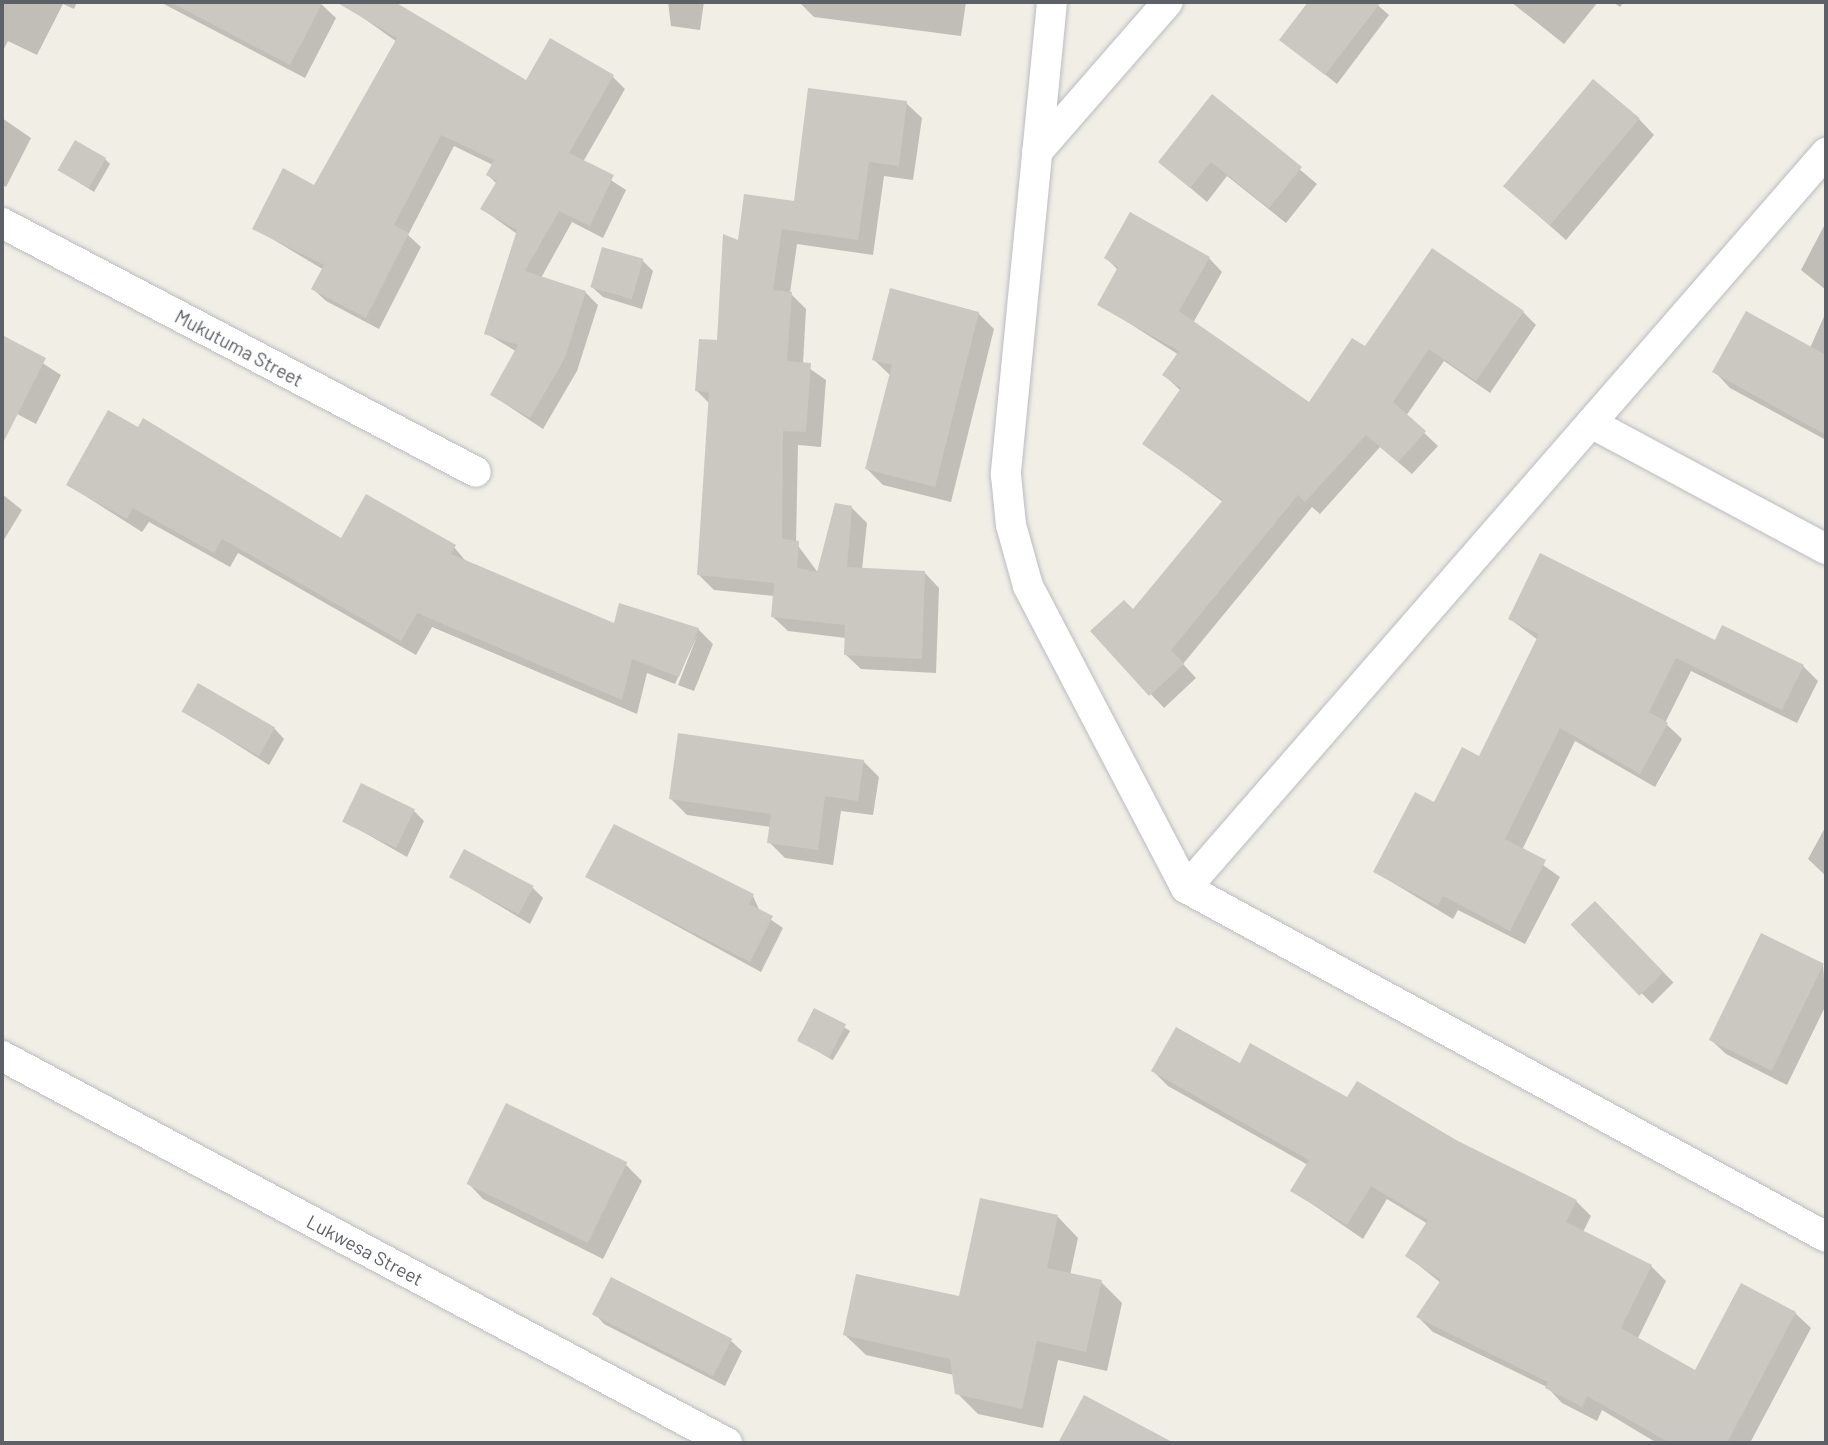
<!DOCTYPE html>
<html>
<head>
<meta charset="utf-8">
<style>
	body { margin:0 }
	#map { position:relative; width:1828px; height:1445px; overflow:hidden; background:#f0eee5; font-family:Barlow,sans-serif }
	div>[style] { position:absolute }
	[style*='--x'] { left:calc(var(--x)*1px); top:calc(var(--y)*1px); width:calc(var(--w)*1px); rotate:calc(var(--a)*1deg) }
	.shadow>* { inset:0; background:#0003; transform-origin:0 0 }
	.building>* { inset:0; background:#cbc8c2; transform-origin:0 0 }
	.roads { filter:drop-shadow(0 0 2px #babcc1) drop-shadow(0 0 2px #babcc1) }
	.minor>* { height:30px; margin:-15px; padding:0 15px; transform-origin:15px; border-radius:15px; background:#fff }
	span { translate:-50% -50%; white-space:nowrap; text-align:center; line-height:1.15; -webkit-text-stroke:6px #fff; paint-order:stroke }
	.street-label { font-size:19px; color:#5d6066 }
	.frame { position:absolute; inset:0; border:4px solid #5d6066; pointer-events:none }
</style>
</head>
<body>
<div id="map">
	<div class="shadow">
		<i style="clip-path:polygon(2px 2px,77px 2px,74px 9px,63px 4px,37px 55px,8px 41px,2px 52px)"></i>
		<i style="clip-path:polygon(160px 2px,319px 2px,336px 18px,305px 78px)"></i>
		<i style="clip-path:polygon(341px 2px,392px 2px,526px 82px,613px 77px,625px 89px,583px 162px,626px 190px,603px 238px,572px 222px,541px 278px,585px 292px,598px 305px,577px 371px,543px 429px,492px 395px,517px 352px,486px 333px,517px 234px,482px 209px,497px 184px,488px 175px,493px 165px,454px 146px,408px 235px,421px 247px,379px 329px,326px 301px,313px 289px,324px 270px,254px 228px,315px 187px,397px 42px)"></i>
		<i style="clip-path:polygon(668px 2px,704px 2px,700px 30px,671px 26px)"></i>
		<i style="clip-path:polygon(799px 2px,966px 2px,961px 36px,814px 17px)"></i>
		<i style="clip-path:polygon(1310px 2px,1374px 2px,1389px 15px,1337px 84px,1282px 40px)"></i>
		<i style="clip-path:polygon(1511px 2px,1598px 2px,1564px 44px)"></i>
		<i style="clip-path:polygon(1613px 2px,1624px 2px,1620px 7px)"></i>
		<i style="clip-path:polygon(1212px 96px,1317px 184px,1286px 223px,1227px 176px,1207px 202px,1160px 162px)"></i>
		<i style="clip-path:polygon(906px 103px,922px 118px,913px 180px,884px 176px,873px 255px,797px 244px,790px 293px,806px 309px,803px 364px,826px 380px,821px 447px,798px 445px,796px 543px,819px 574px,852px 508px,867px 523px,862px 569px,924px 572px,939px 588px,936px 673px,861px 669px,845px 654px,846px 638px,788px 631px,772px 616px,774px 596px,714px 590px,699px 575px,710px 404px,697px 391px,719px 342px,739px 243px,795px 203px)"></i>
		<i style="clip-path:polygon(2px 118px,31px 138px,6px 187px,2px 185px)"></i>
		<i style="clip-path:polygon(1639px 119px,1654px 135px,1566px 240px,1504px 185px)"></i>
		<i style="clip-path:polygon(105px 159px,110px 164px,94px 192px,59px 170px)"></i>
		<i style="clip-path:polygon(1824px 226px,1826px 227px,1826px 290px,1801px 270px)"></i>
		<i style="clip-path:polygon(1106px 258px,1209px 258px,1222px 272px,1193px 323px,1309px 405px,1365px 349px,1523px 312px,1536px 325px,1490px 393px,1444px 361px,1406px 416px,1438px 446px,1412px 474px,1380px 447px,1320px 514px,1312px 507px,1183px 664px,1196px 678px,1164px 708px,1092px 632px,1133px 611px,1223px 502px,1145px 444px,1181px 391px,1164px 375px,1179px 355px,1099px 304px,1118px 270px)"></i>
		<i style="clip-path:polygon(642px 260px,653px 271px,642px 309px,603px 297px,592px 287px)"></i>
		<i style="clip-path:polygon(1826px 312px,1826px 440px,1730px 388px,1715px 372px,1810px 348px)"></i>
		<i style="clip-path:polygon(978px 313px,994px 329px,951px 502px,883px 485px,867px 469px,891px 376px,874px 360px)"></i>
		<i style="clip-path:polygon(2px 337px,61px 375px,36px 424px,2px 406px)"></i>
		<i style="clip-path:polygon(68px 485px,342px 540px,454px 547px,468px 564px,615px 626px,698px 629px,713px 644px,694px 691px,678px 685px,697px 636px,675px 684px,647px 673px,637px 714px,432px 627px,416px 655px,238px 553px,230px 567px,149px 522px,142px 532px)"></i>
		<i style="clip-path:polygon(2px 494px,22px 510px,2px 543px)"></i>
		<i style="clip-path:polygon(1510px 619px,1716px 643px,1803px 666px,1818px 681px,1797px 723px,1691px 671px,1665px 723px,1682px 739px,1655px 787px,1575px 741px,1522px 850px,1560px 877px,1525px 944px,1458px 910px,1453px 919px,1375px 872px,1480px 759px,1538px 640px)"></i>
		<i style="clip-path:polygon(184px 711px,274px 728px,284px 739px,269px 765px)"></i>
		<i style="clip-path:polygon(863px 761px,879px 777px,873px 815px,841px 811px,833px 865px,785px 858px,769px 842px,771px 827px,687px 815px,671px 799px)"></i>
		<i style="clip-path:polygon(414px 811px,424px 821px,407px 857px,344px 821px)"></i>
		<i style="clip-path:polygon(1826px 826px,1826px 876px,1808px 859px)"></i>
		<i style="clip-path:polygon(451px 877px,533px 888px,543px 898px,530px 924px)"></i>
		<i style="clip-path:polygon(587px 877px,753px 896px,760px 912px,783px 928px,761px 972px)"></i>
		<i style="left:1595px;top:904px;width:111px;height:30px;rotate:45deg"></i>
		<i style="clip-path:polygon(1823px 965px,1826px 1005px,1787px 1085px,1726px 1054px,1710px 1039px)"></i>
		<i style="left:815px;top:1010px;width:41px;height:34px;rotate:31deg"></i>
		<i style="clip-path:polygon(1241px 1065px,1455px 1142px,1576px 1201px,1591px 1216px,1583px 1232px,1651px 1266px,1666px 1281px,1637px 1340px,1696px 1372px,1742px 1285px,1795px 1313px,1811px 1328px,1750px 1443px,1657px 1443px,1602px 1410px,1597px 1421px,1562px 1403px,1547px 1387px,1433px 1332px,1418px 1317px,1441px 1283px,1407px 1256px,1428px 1224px,1387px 1199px,1363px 1239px,1293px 1191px,1308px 1165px,1168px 1086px,1153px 1071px)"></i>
		<i style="clip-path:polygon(506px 1105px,626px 1165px,642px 1181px,603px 1259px,483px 1199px,468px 1183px)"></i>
		<i style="clip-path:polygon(982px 1201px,1058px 1217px,1078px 1238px,1070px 1275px,1101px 1282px,1122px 1303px,1107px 1371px,1058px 1360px,1043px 1428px,978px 1414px,957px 1393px,954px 1375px,866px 1355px,845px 1335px,961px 1298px)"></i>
		<i style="clip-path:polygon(611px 1279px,731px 1341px,742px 1351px,725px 1386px,604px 1324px,594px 1313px)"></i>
		<i style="clip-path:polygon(1085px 1397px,1170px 1443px,1060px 1443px)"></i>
	</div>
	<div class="building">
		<i style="clip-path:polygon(170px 2px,323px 2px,290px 65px)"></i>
		<i style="clip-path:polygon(336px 2px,395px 2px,526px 80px,550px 38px,614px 75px,569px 153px,614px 175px,590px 226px,559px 211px,525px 271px,586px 291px,565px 358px,530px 418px,490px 395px,518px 345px,484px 334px,517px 230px,480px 209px,497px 181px,486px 175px,494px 160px,441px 135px,394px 225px,409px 233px,366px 318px,311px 289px,324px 265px,252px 229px,283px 168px,314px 185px,397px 38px)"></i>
		<i style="clip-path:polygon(1308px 2px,1381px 2px,1325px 75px,1279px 40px)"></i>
		<i style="left:1593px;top:79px;width:61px;height:140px;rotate:40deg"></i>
		<i style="clip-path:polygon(808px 88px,907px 101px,899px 166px,869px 162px,858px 240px,782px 229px,773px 290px,792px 292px,787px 361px,811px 363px,806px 432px,783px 431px,782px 539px,799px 541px,797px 568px,817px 572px,835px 503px,852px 506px,847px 567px,925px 571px,922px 659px,844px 655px,845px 625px,771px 617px,774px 583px,697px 575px,709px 392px,695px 391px,699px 339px,717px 340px,723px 234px,738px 240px,744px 194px,794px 201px)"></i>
		<i style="clip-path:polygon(1212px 94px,1302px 167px,1269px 208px,1211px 162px,1190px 188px,1158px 162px)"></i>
		<i style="left:75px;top:140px;width:36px;height:35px;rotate:30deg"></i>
		<i style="clip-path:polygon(1130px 212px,1210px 257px,1179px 311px,1309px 402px,1352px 338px,1365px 346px,1432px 248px,1524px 311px,1476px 381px,1429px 349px,1393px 402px,1426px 431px,1398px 462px,1366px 435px,1305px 502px,1298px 495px,1171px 650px,1184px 664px,1149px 696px,1090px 631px,1124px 600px,1133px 609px,1223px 500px,1142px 444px,1181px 388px,1162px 375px,1179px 351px,1097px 305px,1118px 267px,1104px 258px)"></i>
		<i style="left:602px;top:247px;width:43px;height:42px;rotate:16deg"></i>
		<i style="clip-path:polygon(890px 288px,979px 312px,935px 487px,865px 469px,892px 365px,872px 360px)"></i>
		<i style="clip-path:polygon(1746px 311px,1826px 355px,1826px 435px,1712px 372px)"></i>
		<i style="clip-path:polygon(2px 335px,46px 358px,2px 445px)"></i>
		<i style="clip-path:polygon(108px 410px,138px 427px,143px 418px,341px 538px,366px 494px,456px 545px,451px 554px,614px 623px,619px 603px,699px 628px,679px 677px,632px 659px,622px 700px,417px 613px,401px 641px,222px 539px,214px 553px,133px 508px,127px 519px,66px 485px)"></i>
		<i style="clip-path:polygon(1540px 553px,1715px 640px,1722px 625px,1804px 665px,1782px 710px,1676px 658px,1649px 712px,1668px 723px,1640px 774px,1560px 728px,1505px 839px,1546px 860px,1510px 931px,1443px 896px,1438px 906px,1373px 872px,1415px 792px,1434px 802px,1462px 747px,1479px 756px,1539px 634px,1508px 619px)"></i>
		<i style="left:198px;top:683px;width:89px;height:33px;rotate:30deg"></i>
		<i style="clip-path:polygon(678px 733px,864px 760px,858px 801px,825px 796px,818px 850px,767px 843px,771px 814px,669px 799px)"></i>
		<i style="left:361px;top:783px;width:60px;height:43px;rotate:26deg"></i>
		<i style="clip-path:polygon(614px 824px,754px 894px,749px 904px,773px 916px,750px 962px,585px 877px)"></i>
		<i style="left:464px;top:849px;width:79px;height:32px;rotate:28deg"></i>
		<i style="left:1595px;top:901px;width:99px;height:34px;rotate:46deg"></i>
		<i style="left:1761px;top:933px;width:70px;height:119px;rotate:26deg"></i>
		<i style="left:814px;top:1008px;width:36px;height:37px;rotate:27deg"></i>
		<i style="clip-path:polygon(1176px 1027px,1240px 1063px,1250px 1043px,1347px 1097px,1357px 1081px,1456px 1140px,1577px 1200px,1566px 1222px,1652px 1265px,1621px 1328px,1695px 1370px,1741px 1283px,1796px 1312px,1727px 1443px,1670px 1443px,1587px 1396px,1582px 1407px,1545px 1388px,1548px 1382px,1416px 1317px,1441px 1280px,1405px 1256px,1428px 1220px,1371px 1186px,1347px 1225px,1290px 1191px,1309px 1160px,1151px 1071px)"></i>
		<i style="left:506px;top:1103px;width:135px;height:90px;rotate:26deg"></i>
		<i style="clip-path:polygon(980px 1198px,1058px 1215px,1047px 1268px,1102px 1280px,1086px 1352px,1037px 1341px,1022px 1409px,955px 1394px,950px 1359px,843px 1335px,856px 1274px,959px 1296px)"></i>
		<i style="left:611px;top:1277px;width:136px;height:42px;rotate:27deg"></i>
		<i style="clip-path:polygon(1084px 1395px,1174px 1443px,1058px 1443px)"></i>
	</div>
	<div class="roads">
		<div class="minor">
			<i style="--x:1052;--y:2;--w:475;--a:95.6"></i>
			<i style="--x:1006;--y:475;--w:50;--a:84.3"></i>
			<i style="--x:1011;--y:525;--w:63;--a:74.4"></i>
			<i style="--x:1028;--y:586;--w:341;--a:62.4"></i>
			<i style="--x:1186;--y:888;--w:729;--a:28.6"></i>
			<i style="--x:1037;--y:152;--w:199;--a:-48.9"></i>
			<i style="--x:2;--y:223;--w:535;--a:27.71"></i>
			<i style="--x:1591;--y:423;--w:267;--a:28.2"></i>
			<i style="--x:1186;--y:888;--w:975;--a:-48.95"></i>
			<i style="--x:2;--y:1056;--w:822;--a:28.09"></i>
		</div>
	</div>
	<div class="street-label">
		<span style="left:239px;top:348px;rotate:28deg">Mukutuma Street</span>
		<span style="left:365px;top:1250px;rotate:28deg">Lukwesa Street</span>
	</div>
	<div class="frame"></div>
</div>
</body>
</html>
